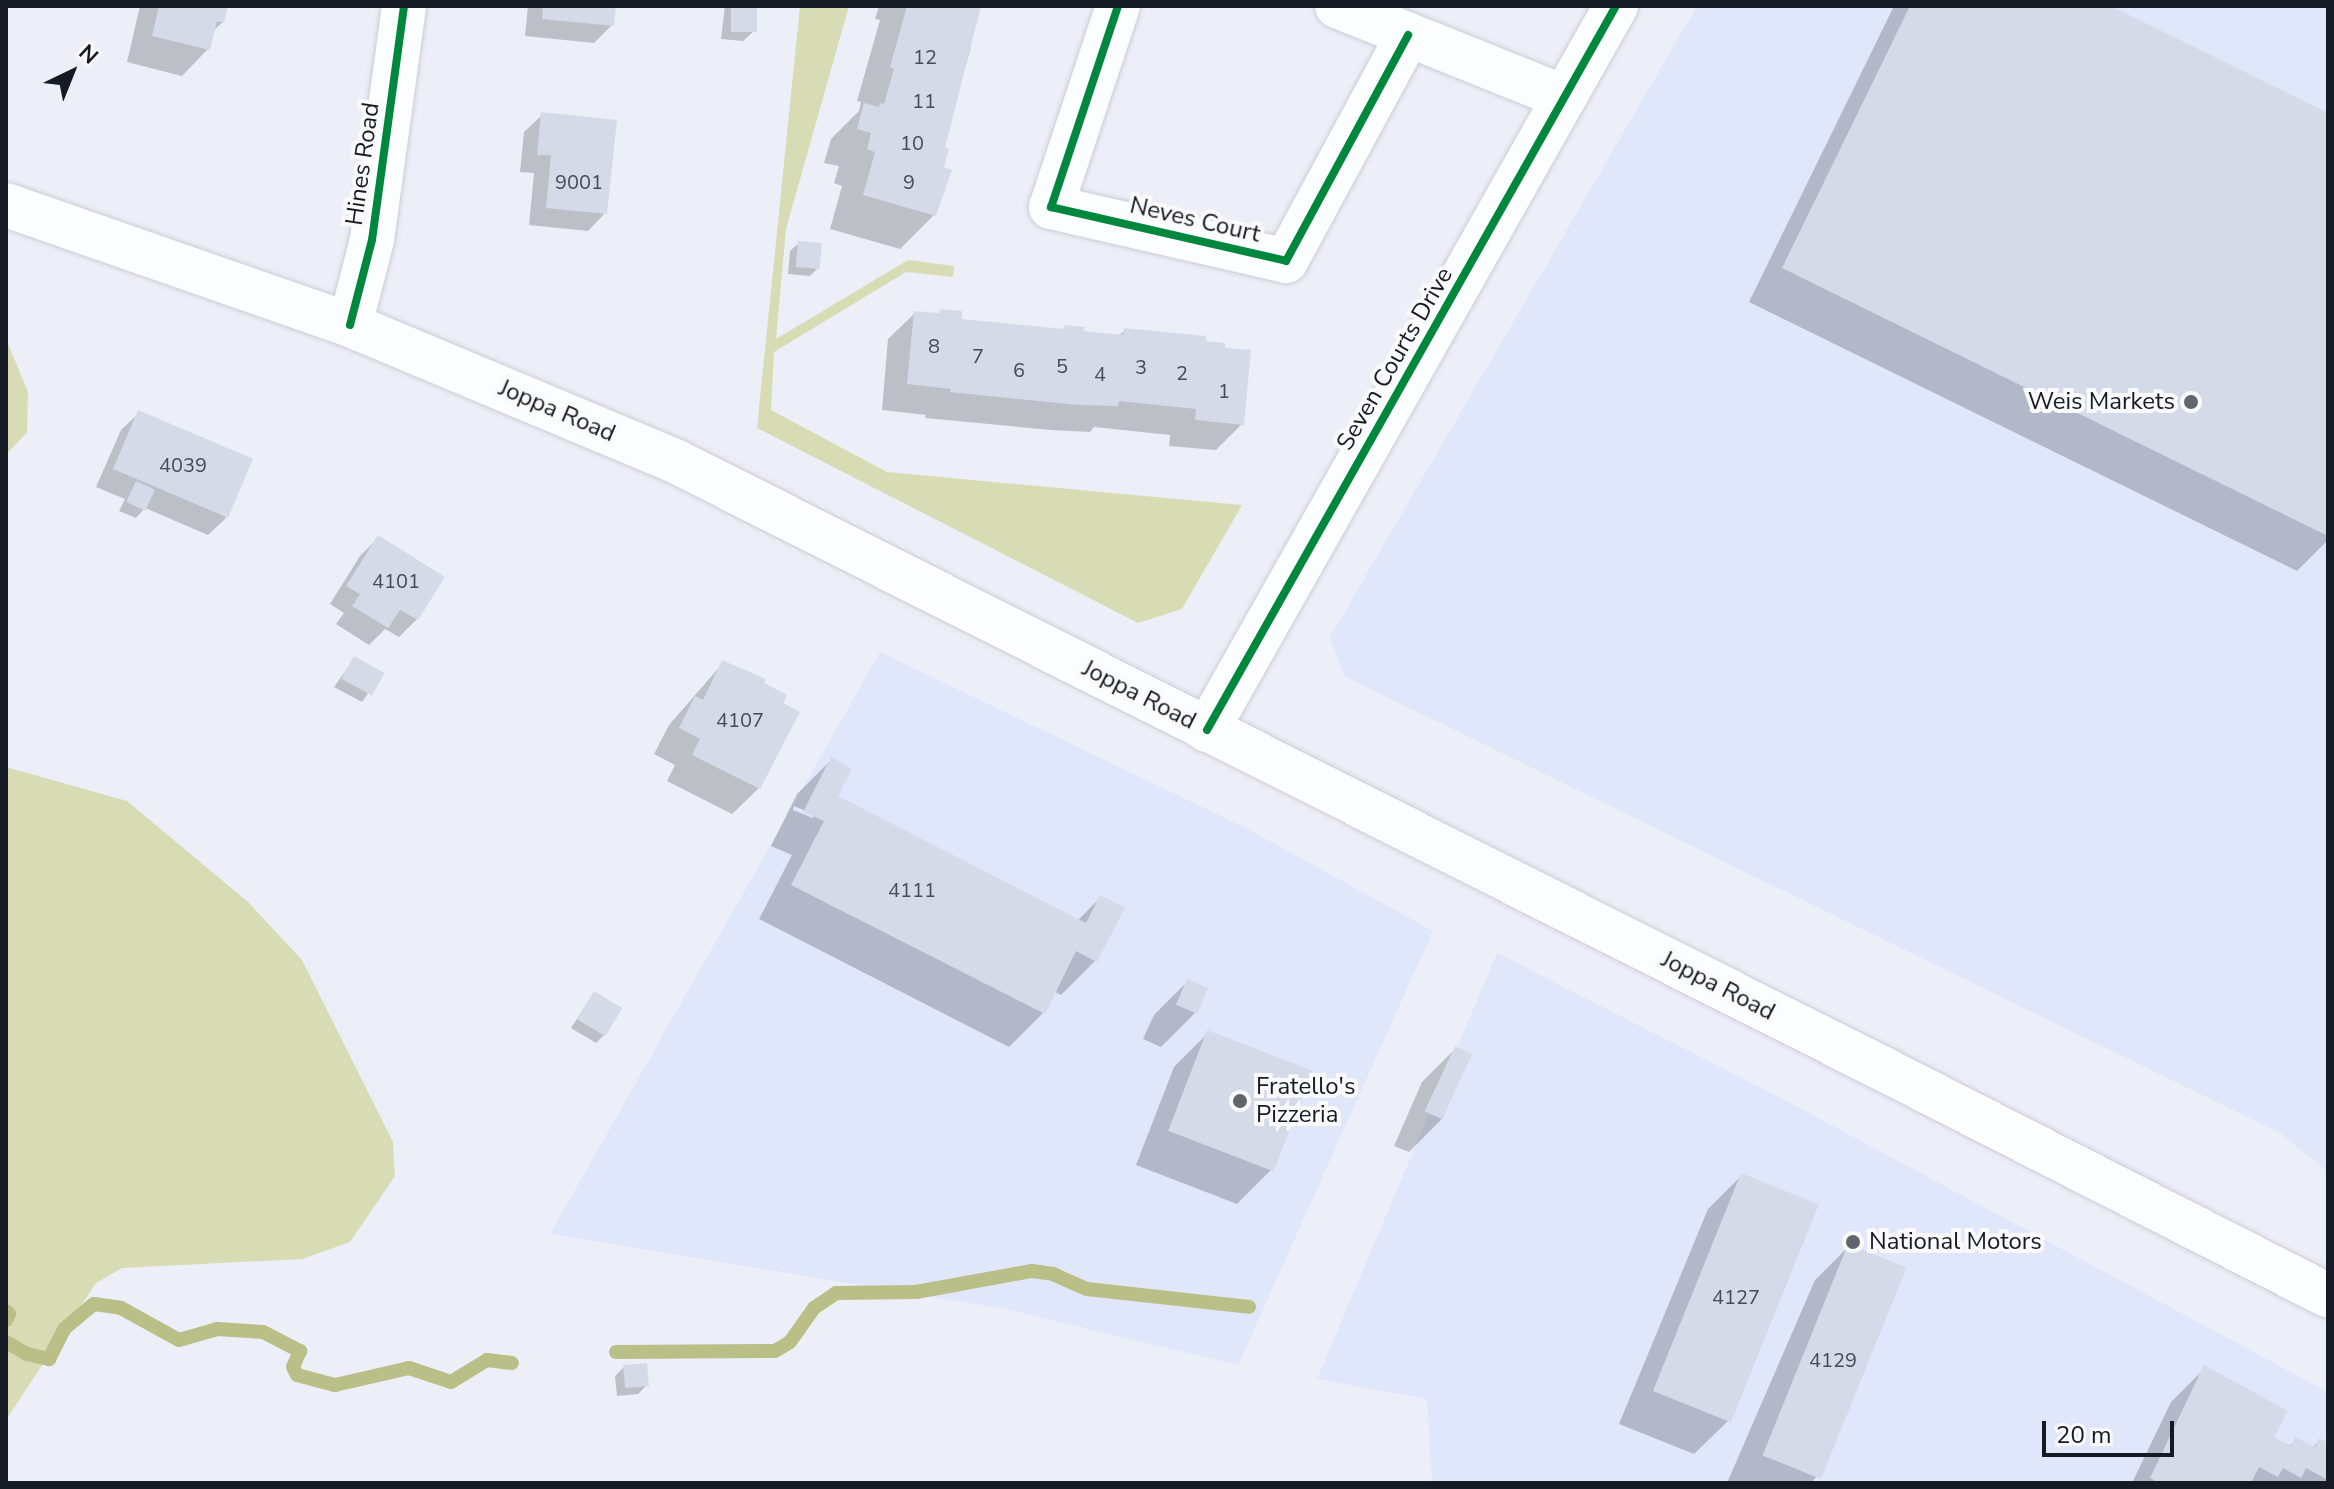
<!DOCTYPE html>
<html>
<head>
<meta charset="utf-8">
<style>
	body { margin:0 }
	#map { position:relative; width:2334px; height:1489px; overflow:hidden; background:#eceff8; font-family:"Nunito Sans",sans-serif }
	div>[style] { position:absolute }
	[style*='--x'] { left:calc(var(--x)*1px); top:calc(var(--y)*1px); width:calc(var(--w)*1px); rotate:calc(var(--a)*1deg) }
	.built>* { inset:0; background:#e0e7fb }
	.green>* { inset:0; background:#d8dcb5 }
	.shadow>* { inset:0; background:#0003 }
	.stream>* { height:14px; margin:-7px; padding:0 7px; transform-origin:7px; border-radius:7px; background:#babe87 }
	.building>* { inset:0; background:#d5dae9; transform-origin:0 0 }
	.roads { filter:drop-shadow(0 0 2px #cacdd6) drop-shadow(0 0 2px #cacdd6) }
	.minor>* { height:44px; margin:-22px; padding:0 22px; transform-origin:22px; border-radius:22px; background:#fcfdfe }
	.major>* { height:44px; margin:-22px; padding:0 22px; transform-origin:22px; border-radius:22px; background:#fcfdfe }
	.cycleway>* { height:8px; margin:-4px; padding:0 4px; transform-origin:4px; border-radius:4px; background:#00873e }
	.dots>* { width:22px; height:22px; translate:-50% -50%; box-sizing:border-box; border:4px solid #fafafa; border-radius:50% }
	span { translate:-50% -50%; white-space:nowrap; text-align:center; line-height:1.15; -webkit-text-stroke:8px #fafafa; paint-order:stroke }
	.number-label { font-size:20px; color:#474b56 }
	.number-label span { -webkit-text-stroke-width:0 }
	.street-label { font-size:24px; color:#161a24 }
	.poi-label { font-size:24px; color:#161a24 }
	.right { translate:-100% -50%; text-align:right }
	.left { translate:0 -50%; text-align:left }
	.frame { position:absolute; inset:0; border:8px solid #161a24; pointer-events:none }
	.north { position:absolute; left:32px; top:32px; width:80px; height:80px; -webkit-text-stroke:6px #fafafa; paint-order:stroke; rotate:43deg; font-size:22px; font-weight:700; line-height:32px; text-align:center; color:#161a24 }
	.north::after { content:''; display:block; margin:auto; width:28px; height:36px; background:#161a24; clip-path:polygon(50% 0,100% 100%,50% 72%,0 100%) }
	.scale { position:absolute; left:2042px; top:1421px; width:132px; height:36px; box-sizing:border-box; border:4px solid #161a24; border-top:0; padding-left:10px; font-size:24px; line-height:28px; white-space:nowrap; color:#161a24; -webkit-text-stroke:6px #fafafa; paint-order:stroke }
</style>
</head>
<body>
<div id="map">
	<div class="built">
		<i style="clip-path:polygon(1697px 6px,2328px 6px,2328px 1172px,2280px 1133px,1344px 676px,1330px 637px)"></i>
		<i style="clip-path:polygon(880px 652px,1246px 828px,1433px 931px,1238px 1365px,1006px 1309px,550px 1234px)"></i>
		<i style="clip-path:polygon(1497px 953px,1779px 1097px,2328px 1392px,2328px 1483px,1432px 1483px,1427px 1399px,1317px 1379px)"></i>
	</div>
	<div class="green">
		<i style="clip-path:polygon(800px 6px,849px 6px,786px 229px,776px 339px,908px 260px,954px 266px,953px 277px,906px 272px,774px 352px,771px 410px,887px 472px,1242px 505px,1182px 609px,1138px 623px,757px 428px)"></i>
		<i style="clip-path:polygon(6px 339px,28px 392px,27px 432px,6px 455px)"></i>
		<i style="clip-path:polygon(6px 767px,127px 801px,248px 902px,302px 960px,393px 1142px,395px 1176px,350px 1242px,302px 1259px,122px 1268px,96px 1283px,6px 1420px)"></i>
	</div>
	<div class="shadow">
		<i style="clip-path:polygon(140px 6px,226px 6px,223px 22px,213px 31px,208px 49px,182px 76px,127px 62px)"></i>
		<i style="clip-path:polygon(528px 6px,613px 6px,612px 25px,594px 43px,525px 36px)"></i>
		<i style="clip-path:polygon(725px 6px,755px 6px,752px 33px,743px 41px,721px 39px)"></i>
		<i style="clip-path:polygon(879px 6px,975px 6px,968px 46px,971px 47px,942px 149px,934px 215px,900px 249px,830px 229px,842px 186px,834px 183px,839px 166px,824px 163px,831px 139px,859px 111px,861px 102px,857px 101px,880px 20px,875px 19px)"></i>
		<i style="clip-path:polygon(1894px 6px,2107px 6px,2328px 115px,2328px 540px,2297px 571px,1749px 302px)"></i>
		<i style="clip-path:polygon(542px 115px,605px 213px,588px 231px,529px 225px,534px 173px,520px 172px,524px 132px)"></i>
		<i style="clip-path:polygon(799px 243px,818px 268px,810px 276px,788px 274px,790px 251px)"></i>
		<i style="clip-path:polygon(915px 313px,960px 313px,959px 321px,1061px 331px,1065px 327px,1082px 333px,1119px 336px,1125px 330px,1242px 424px,1216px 450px,1169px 446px,1170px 435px,1094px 427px,1090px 432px,1051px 430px,925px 418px,926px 415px,882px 410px,888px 339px)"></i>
		<i style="clip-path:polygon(139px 413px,226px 518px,208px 535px,145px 508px,136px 518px,119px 511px,125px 499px,96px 487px,121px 430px)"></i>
		<i style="clip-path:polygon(378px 538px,417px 619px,399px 637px,385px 629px,369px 645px,336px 624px,344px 613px,330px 604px,360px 556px)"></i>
		<i style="clip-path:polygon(354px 659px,382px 674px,362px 702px,334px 687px)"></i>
		<i style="clip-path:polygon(723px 663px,759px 788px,732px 814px,667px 781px,675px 765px,654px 754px,669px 725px)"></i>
		<i style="clip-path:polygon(evenodd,831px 760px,836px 796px,1078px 920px,1100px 898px,1122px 909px,1095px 961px,1061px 995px,1055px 992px,1043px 1013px,1009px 1047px,759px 919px,792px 855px,771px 846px,797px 794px,831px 760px,794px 806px,813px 814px,813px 818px,793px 810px,794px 806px)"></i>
		<i style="clip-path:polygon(1188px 981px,1195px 1013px,1161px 1047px,1143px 1039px,1154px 1015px)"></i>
		<i style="clip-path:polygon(594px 993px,604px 1035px,596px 1043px,571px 1028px)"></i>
		<i style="clip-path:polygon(1208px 1033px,1271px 1170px,1237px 1204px,1136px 1165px,1174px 1067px)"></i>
		<i style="clip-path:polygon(1456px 1048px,1443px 1118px,1409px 1152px,1394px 1146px,1422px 1082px)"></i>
		<i style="clip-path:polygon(1742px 1175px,1728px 1421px,1694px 1454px,1619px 1424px,1708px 1209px)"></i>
		<i style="clip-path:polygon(1849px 1246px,1817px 1476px,1811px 1483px,1727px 1483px,1815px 1280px)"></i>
		<i style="clip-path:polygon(624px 1367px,647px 1385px,638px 1394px,617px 1396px,615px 1376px)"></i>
		<i style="clip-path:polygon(2205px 1368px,2272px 1438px,2288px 1447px,2296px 1440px,2312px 1448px,2319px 1441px,2328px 1445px,2328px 1483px,2132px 1483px,2171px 1402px)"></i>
	</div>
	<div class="stream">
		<i style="--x:6;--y:1311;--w:4;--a:45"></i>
		<i style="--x:9;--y:1314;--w:7;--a:117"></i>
		<i style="--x:6;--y:1342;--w:24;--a:30"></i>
		<i style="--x:27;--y:1354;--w:23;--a:13"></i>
		<i style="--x:49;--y:1359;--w:34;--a:-63"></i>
		<i style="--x:64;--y:1329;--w:39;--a:-40"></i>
		<i style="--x:94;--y:1304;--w:27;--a:8"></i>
		<i style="--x:121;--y:1308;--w:66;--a:28.9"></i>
		<i style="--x:179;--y:1340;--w:40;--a:-16"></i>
		<i style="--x:217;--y:1329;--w:46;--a:3.7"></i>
		<i style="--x:263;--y:1332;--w:42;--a:27.2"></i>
		<i style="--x:300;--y:1351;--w:17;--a:114"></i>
		<i style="--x:293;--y:1367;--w:9;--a:63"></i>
		<i style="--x:297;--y:1375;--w:39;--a:15"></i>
		<i style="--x:335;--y:1385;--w:76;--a:-12.9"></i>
		<i style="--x:409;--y:1368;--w:44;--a:18.4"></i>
		<i style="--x:451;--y:1382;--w:42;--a:-31.4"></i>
		<i style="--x:487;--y:1360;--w:25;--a:7"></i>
		<i style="--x:616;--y:1352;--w:159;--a:-0.4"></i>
		<i style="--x:775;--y:1351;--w:17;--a:-31"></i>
		<i style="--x:790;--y:1342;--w:42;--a:-54.8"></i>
		<i style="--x:814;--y:1308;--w:27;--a:-34"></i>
		<i style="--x:836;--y:1293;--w:80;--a:-0.7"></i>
		<i style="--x:916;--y:1292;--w:118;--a:-10.3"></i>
		<i style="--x:1032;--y:1271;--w:21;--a:8"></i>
		<i style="--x:1053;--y:1274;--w:37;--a:24"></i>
		<i style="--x:1087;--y:1289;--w:163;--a:6.3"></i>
	</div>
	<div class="building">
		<i style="clip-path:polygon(159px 6px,228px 6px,224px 23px,217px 21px,210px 50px,152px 36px)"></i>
		<i style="clip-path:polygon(543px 6px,616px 6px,614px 26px,542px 19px)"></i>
		<i style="left:731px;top:6px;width:26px;height:26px"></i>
		<i style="clip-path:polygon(907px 6px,981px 6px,945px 148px,949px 149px,944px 167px,952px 170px,936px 216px,863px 195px,875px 152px,867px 149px,871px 133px,857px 129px,864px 103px,879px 107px,880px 103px,884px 104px,894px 69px,890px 67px)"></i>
		<i style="clip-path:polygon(1910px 6px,2111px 6px,2328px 113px,2328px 536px,1782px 268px)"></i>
		<i style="clip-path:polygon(541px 112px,617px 120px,607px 214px,546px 208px,551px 155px,537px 155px)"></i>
		<i style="left:798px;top:241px;width:24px;height:26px;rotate:5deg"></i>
		<i style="clip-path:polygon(940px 309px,962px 311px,962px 319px,1064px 329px,1064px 325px,1085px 327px,1084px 331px,1123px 335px,1124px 328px,1206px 336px,1206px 341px,1225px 343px,1225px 348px,1251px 350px,1244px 425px,1195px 420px,1196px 409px,1119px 401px,1118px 406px,1078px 405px,950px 392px,951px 389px,907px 384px,914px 311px,939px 313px)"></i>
		<i style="left:138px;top:410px;width:125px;height:64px;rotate:23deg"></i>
		<i style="left:136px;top:481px;width:21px;height:23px;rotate:25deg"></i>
		<i style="clip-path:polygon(378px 535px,445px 577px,418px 620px,400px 610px,388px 628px,352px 606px,360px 594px,346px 586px)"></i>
		<i style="left:354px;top:656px;width:35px;height:26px;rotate:29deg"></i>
		<i style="clip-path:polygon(722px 660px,766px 679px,764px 683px,787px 695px,783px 703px,800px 712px,760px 789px,692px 755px,700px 739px,679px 728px,695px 696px,703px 700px)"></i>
		<i style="clip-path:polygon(831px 757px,852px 769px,838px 796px,1086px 923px,1100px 895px,1125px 908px,1097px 962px,1076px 951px,1045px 1014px,791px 885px,824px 821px,803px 812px)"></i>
		<i style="left:1187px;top:979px;width:23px;height:28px;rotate:23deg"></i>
		<i style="left:594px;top:991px;width:33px;height:33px;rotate:31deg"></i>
		<i style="left:1207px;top:1030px;width:113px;height:108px;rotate:21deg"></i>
		<i style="left:1455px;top:1046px;width:19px;height:72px;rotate:25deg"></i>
		<i style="left:1741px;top:1173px;width:84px;height:235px;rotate:22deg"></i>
		<i style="left:1848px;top:1244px;width:63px;height:228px;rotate:22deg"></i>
		<i style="left:647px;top:1363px;width:23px;height:24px;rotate:85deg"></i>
		<i style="clip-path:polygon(2204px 1365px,2288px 1411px,2274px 1437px,2291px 1446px,2295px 1437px,2315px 1447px,2319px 1438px,2328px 1443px,2326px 1479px,2306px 1468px,2301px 1478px,2283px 1468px,2278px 1477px,2259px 1467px,2251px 1483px,2159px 1483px,2150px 1478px)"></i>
	</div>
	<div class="roads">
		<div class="minor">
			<i style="--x:1118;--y:6;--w:212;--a:108.4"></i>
			<i style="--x:1051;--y:207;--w:241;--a:12.9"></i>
			<i style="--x:1286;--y:261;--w:257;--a:-61.6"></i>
			<i style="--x:1337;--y:6;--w:244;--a:21.9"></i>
			<i style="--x:350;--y:325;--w:88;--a:-75.5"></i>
			<i style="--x:372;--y:240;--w:236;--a:-82.2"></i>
			<i style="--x:1207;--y:730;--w:832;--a:-60.54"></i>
		</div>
		<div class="major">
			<i style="--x:6;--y:205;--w:364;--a:19.2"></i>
			<i style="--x:350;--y:325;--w:355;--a:22.7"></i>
			<i style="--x:677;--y:462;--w:1373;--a:26.71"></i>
			<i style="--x:1903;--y:1079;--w:477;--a:27"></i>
		</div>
	</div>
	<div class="cycleway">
		<i style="--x:1118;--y:6;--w:212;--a:108.4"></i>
		<i style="--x:1051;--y:207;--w:241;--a:12.9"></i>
		<i style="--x:1286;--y:261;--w:257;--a:-61.6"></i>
		<i style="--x:350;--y:325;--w:88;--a:-75.5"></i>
		<i style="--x:372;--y:240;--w:236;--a:-82.2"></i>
		<i style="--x:1207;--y:730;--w:832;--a:-60.54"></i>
	</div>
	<div class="dots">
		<i style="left:2191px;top:402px;background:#61656e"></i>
		<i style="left:1240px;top:1101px;background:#61656e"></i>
		<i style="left:1853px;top:1242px;background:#61656e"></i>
	</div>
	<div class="number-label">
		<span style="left:925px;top:57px">12</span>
		<span style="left:924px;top:101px">11</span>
		<span style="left:912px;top:143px">10</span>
		<span style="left:579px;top:182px">9001</span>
		<span style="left:909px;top:182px">9</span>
		<span style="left:934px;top:346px">8</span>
		<span style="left:978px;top:356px">7</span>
		<span style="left:1062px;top:366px">5</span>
		<span style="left:1141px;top:367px">3</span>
		<span style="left:1019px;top:370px">6</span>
		<span style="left:1182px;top:373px">2</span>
		<span style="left:1100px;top:374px">4</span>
		<span style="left:1224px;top:391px">1</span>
		<span style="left:183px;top:465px">4039</span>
		<span style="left:396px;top:581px">4101</span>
		<span style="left:740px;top:720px">4107</span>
		<span style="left:912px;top:890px">4111</span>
		<span style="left:1736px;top:1297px">4127</span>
		<span style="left:1833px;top:1360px">4129</span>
	</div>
	<div class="street-label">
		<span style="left:363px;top:164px;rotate:-82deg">Hines Road</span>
		<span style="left:1195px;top:220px;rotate:13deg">Neves Court</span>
		<span style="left:1395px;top:359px;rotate:-60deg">Seven Courts Drive</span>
		<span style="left:557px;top:411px;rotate:23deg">Joppa Road</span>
		<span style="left:1139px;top:695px;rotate:27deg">Joppa Road</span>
		<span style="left:1718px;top:986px;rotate:27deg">Joppa Road</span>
	</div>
	<div class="poi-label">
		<span class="right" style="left:2175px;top:402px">Weis Markets</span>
		<span class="left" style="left:1256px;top:1101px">Fratello's<br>Pizzeria</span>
		<span class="left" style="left:1869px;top:1242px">National Motors</span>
	</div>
	<div class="frame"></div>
	<div class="north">N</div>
	<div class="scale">20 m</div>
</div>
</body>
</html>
